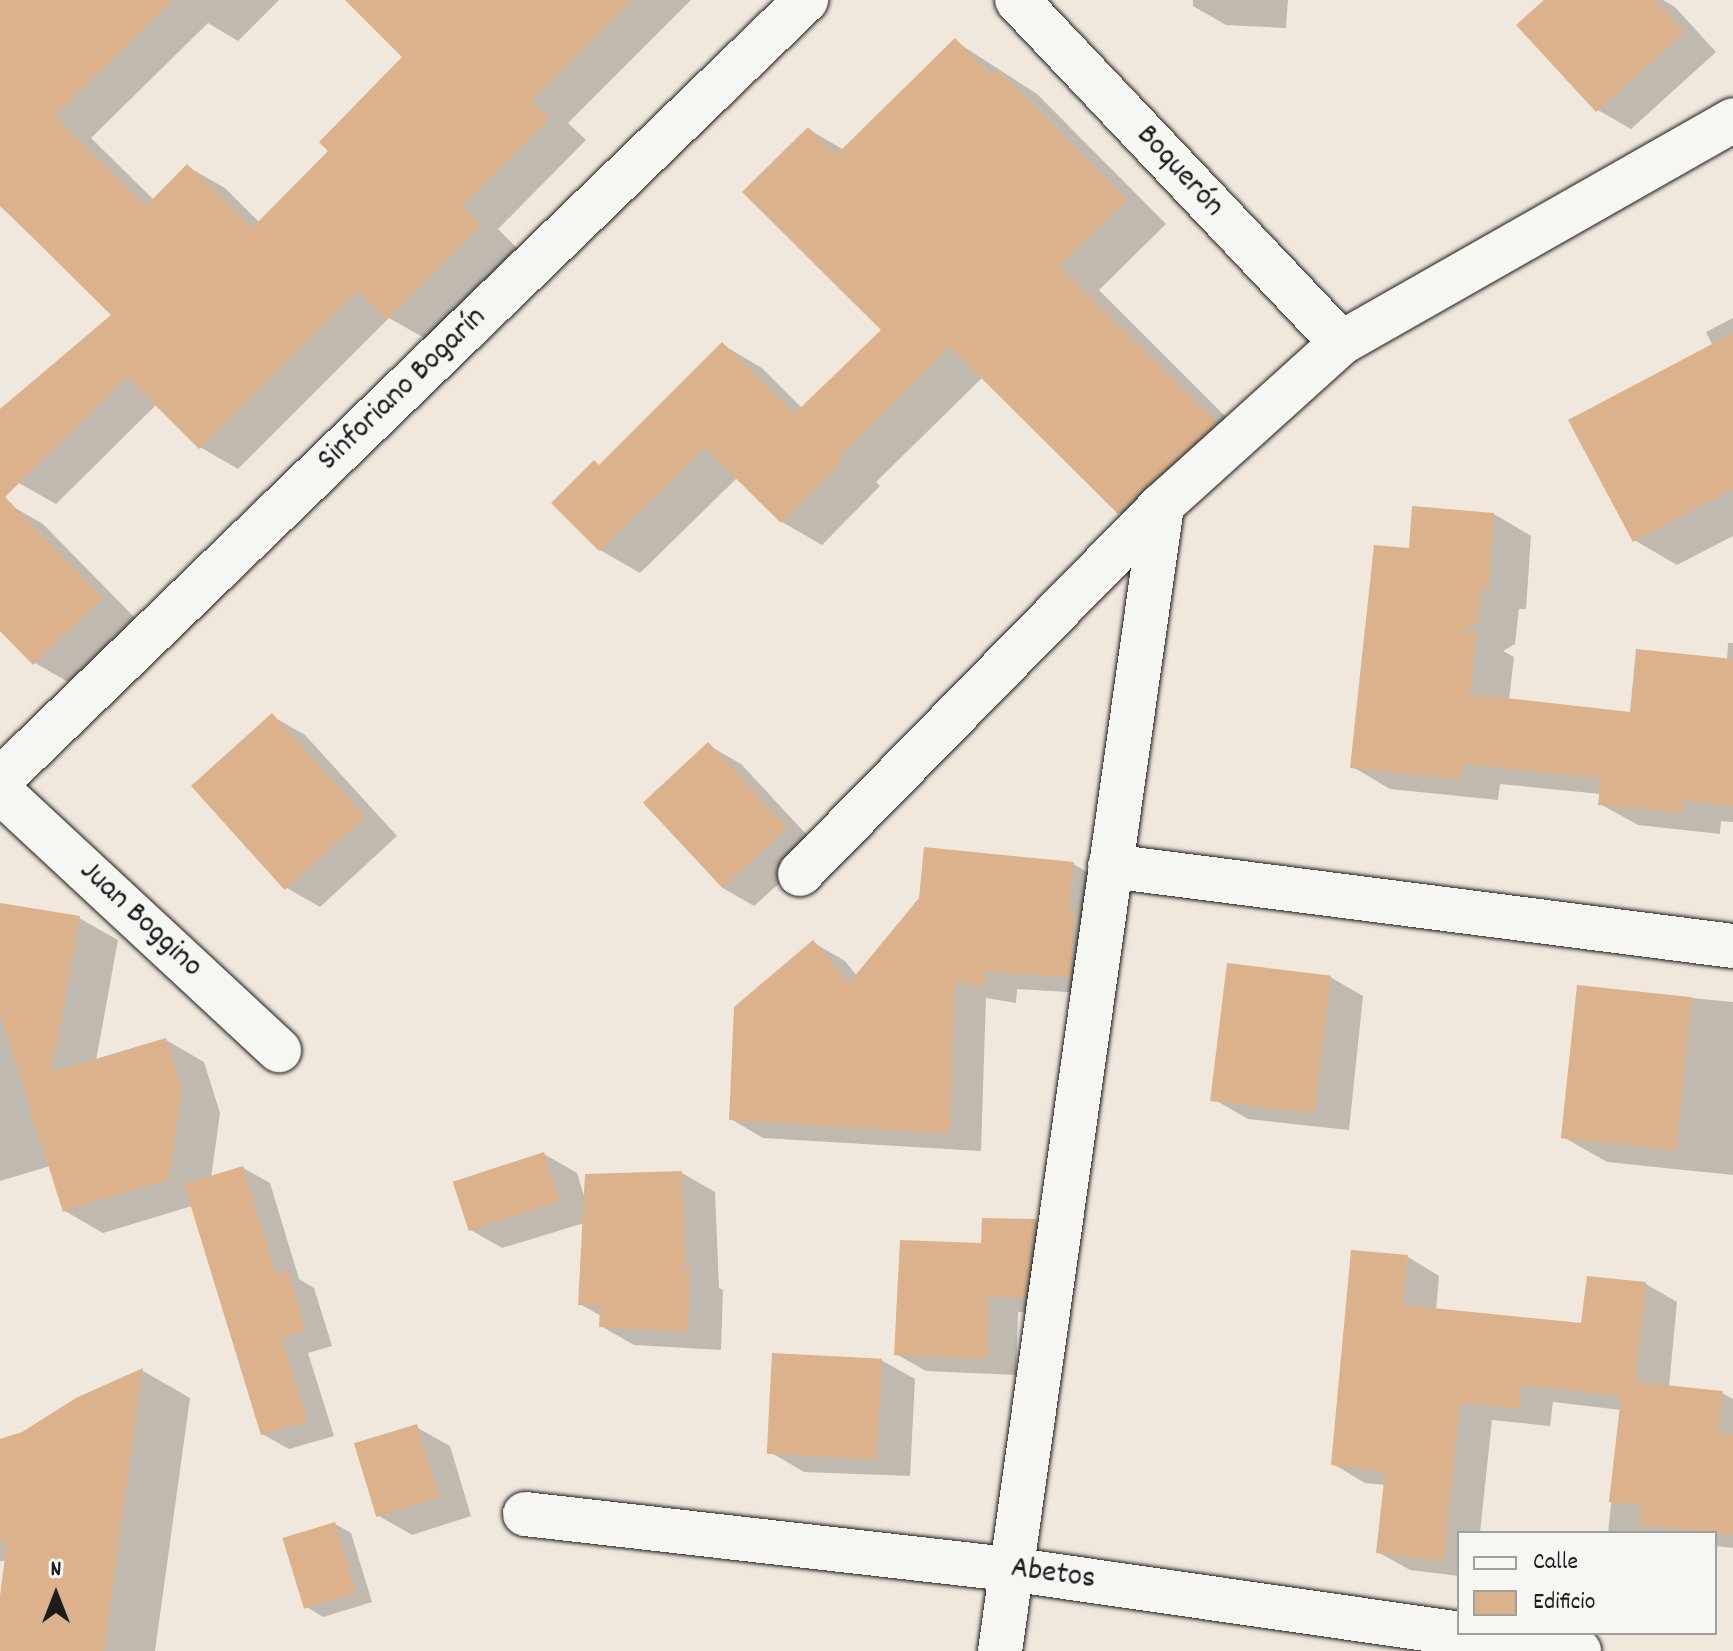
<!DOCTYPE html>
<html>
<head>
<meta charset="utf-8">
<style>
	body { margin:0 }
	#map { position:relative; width:1733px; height:1651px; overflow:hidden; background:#f1e8dd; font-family:Dekko,sans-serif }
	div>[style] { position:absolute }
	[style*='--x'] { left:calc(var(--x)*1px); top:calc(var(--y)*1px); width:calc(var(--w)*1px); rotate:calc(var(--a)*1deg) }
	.shadow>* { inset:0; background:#0003 }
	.building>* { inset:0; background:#dbb28b; transform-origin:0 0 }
	.roads { filter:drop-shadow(0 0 2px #1c1c1c) drop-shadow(0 0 2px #1c1c1c) }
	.minor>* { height:44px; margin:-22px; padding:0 22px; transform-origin:22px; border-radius:22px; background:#f6f6f2 }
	span { translate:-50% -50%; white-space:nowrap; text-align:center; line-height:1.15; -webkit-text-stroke:7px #f6f6f2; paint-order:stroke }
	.street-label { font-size:32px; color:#1c1c1c }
	.legend { position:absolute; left:1457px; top:1531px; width:260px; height:104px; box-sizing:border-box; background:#f6f6f2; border:2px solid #9f9f9c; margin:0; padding:10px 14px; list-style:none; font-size:24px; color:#1c1c1c }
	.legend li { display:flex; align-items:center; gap:16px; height:40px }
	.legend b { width:40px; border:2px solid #9f9f9c }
	.north { position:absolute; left:16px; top:1555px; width:80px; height:80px; -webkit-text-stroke:6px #f6f6f2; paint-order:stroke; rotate:0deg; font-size:22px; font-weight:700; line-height:32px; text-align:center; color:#1c1c1c }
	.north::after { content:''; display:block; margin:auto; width:28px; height:36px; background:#1c1c1c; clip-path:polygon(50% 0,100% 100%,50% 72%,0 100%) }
</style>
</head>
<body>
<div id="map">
	<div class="shadow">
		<i style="clip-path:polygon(0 0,279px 0,238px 41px,208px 23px,91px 138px,154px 200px,188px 167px,225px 188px,260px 223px,331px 151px,405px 57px,402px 0,691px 0,568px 123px,586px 140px,498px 229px,517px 248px,426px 339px,389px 318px,238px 469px,200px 447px,157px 404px,56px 504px,19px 483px,0 464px,0 411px,114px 315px,0 206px)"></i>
		<i style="clip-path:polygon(1193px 0,1288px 0,1286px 28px,1226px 25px,1193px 6px)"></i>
		<i style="clip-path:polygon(1547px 0,1663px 0,1675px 7px,1716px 52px,1631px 129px,1598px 110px)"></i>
		<i style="clip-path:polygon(955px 41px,1037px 94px,1166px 224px,1099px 290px,1255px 446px,1159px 536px,1119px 513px,983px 377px,876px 482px,880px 486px,822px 545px,782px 522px,738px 477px,640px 573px,600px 550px,594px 462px,601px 466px,723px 345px,762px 368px,803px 409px,883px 330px,808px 129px,844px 150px)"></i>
		<i style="clip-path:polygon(1733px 318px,1733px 536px,1677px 565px,1634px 540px,1713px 346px,1706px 332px)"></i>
		<i style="clip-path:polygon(10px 505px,43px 524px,135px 618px,68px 682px,35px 663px,0 628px,0 515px)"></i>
		<i style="clip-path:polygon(1494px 514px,1531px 536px,1526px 609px,1519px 609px,1515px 644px,1503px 651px,1514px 657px,1509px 700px,1631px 714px,1727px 661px,1728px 643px,1733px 643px,1733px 822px,1721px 821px,1720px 834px,1638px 825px,1600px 804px,1601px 794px,1500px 784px,1498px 800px,1390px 789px,1353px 767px,1411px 550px)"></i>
		<i style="clip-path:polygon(272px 716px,305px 735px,397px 836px,320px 907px,287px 888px)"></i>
		<i style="clip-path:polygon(708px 745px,741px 764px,819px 848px,754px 906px,721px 887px)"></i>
		<i style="clip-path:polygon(1073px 864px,1105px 882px,1101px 994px,1017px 989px,1016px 1003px,986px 998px,981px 1151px,763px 1138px,731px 1119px,814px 943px,845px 961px,857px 976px)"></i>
		<i style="clip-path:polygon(0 904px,79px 918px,118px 940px,96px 1061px,166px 1040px,204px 1062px,220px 1113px,211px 1178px,243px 1168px,270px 1183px,299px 1279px,314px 1288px,332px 1346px,308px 1353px,334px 1436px,289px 1449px,262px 1434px,192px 1206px,103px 1233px,65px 1211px,50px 1166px,0 1181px)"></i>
		<i style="clip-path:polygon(1330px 977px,1363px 996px,1349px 1130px,1248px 1119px,1215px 1100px)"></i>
		<i style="clip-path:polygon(1579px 987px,1733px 1002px,1733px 1175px,1607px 1162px,1563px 1137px)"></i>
		<i style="clip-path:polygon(544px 1154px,577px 1173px,585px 1199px,682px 1173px,715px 1192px,719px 1288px,723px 1290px,721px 1350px,634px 1345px,601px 1326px,601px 1316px,580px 1304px,584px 1223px,502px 1248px,469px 1229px)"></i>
		<i style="clip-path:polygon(1035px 1221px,1065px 1238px,1054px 1314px,1018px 1312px,1016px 1375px,926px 1371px,896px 1354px,983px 1245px)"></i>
		<i style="clip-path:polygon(1408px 1257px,1439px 1276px,1436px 1310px,1583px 1326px,1646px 1284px,1677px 1302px,1669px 1387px,1722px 1393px,1733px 1399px,1733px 1548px,1715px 1546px,1715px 1533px,1608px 1533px,1621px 1410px,1553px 1402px,1550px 1426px,1492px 1420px,1480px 1533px,1459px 1533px,1459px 1576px,1410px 1570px,1378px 1552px,1385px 1485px,1365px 1483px,1333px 1464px)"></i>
		<i style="clip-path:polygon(881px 1360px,915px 1379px,910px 1476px,804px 1472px,770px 1452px)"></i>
		<i style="clip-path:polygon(143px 1371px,190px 1398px,155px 1651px,0 1651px,0 1611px,6px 1561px,0 1561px,0 1441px,23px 1434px,77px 1399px)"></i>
		<i style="clip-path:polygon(416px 1427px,450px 1446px,471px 1516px,412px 1535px,379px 1516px)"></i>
		<i style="clip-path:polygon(335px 1524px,351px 1533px,372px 1602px,323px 1617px,307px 1607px)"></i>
	</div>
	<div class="building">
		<i style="clip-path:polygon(0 0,173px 0,55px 116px,146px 206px,187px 164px,252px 228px,328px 151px,319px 142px,402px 57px,345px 0,633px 0,532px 100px,550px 118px,462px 206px,481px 226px,387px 320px,358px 291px,199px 449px,127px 377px,5px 497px,103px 598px,33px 665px,0 631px,0 409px,111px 315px,0 205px)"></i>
		<i style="clip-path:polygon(1544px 0,1655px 0,1685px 32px,1596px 112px,1516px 25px)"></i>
		<i style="clip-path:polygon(955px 38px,991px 75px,997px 69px,1127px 200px,1060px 266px,1217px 422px,1118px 514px,950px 347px,838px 458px,842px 462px,781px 523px,705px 448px,599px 551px,551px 503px,594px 460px,599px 465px,722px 342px,794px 414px,881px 330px,742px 192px,808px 127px,836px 155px)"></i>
		<i style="clip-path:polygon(1733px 333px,1733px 489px,1633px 542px,1568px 420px)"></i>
		<i style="clip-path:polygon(1412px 506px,1494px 513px,1489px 589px,1482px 588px,1478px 623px,1461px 632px,1477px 633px,1470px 694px,1630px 712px,1636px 649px,1733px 659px,1733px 806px,1684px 800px,1683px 813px,1598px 805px,1601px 778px,1463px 764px,1461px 780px,1350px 768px,1374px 545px,1409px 548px)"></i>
		<i style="left:272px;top:713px;width:140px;height:109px;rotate:48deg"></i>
		<i style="left:708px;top:742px;width:117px;height:89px;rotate:47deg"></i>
		<i style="clip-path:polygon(924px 847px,1074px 862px,1069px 908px,1075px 908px,1070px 977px,986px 972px,985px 987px,955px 981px,950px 1134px,729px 1120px,734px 1007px,813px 940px,849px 983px,919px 898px)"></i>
		<i style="clip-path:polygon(0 903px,80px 916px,52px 1072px,166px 1038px,182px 1089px,169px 1179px,63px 1212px,0 1013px)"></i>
		<i style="left:1227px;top:963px;width:105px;height:139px;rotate:7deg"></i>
		<i style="left:1577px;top:985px;width:116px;height:154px;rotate:6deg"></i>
		<i style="left:544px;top:1152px;width:52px;height:96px;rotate:72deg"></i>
		<i style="clip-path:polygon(243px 1166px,276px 1274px,288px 1270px,306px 1331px,282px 1338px,308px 1421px,261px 1435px,184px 1184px)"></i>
		<i style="clip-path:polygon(682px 1171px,686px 1269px,690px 1269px,688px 1332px,599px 1327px,600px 1306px,578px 1305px,585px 1174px)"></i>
		<i style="clip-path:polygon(982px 1218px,1036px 1219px,1025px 1298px,989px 1297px,987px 1359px,894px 1355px,900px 1240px,981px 1243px)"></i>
		<i style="clip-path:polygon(1351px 1250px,1408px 1255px,1403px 1305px,1581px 1323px,1587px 1276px,1646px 1282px,1636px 1382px,1723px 1391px,1718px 1433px,1733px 1434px,1733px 1535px,1638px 1525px,1640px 1505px,1609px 1502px,1621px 1396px,1521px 1385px,1519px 1409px,1460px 1403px,1444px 1561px,1376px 1553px,1385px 1472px,1331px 1465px)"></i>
		<i style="left:772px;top:1353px;width:110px;height:101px;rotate:3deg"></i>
		<i style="clip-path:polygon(143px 1368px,104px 1651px,0 1651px,0 1596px,7px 1542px,0 1541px,0 1439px,22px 1432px,76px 1398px)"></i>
		<i style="left:417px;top:1424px;width:77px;height:66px;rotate:73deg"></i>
		<i style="left:335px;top:1522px;width:74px;height:55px;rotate:73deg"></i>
	</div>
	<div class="roads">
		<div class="minor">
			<i style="--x:1017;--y:0;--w:472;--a:46.6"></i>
			<i style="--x:0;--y:780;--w:1122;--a:-44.06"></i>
			<i style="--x:0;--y:791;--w:381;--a:42.9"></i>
			<i style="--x:1110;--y:866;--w:628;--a:7.32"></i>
			<i style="--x:800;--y:874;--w:517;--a:-45.55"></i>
			<i style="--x:1162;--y:505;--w:241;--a:-42.1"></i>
			<i style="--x:1341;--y:343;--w:451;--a:-29.6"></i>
			<i style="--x:525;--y:1514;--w:487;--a:6.5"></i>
			<i style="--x:1009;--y:1569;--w:576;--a:8.19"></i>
			<i style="--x:1000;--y:1651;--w:1157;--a:-81.95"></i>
		</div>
	</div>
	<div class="street-label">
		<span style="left:1179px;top:172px;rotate:47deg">Boquerón</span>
		<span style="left:403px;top:390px;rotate:-44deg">Sinforiano Bogarín</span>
		<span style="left:140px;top:920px;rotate:43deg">Juan Boggino</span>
		<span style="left:1053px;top:1575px;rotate:8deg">Abetos</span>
	</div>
	<ul class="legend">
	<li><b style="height:10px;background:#f6f6f2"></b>Calle</li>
	<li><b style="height:22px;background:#dbb28b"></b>Edificio</li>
	</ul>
	<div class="north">N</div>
</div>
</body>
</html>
